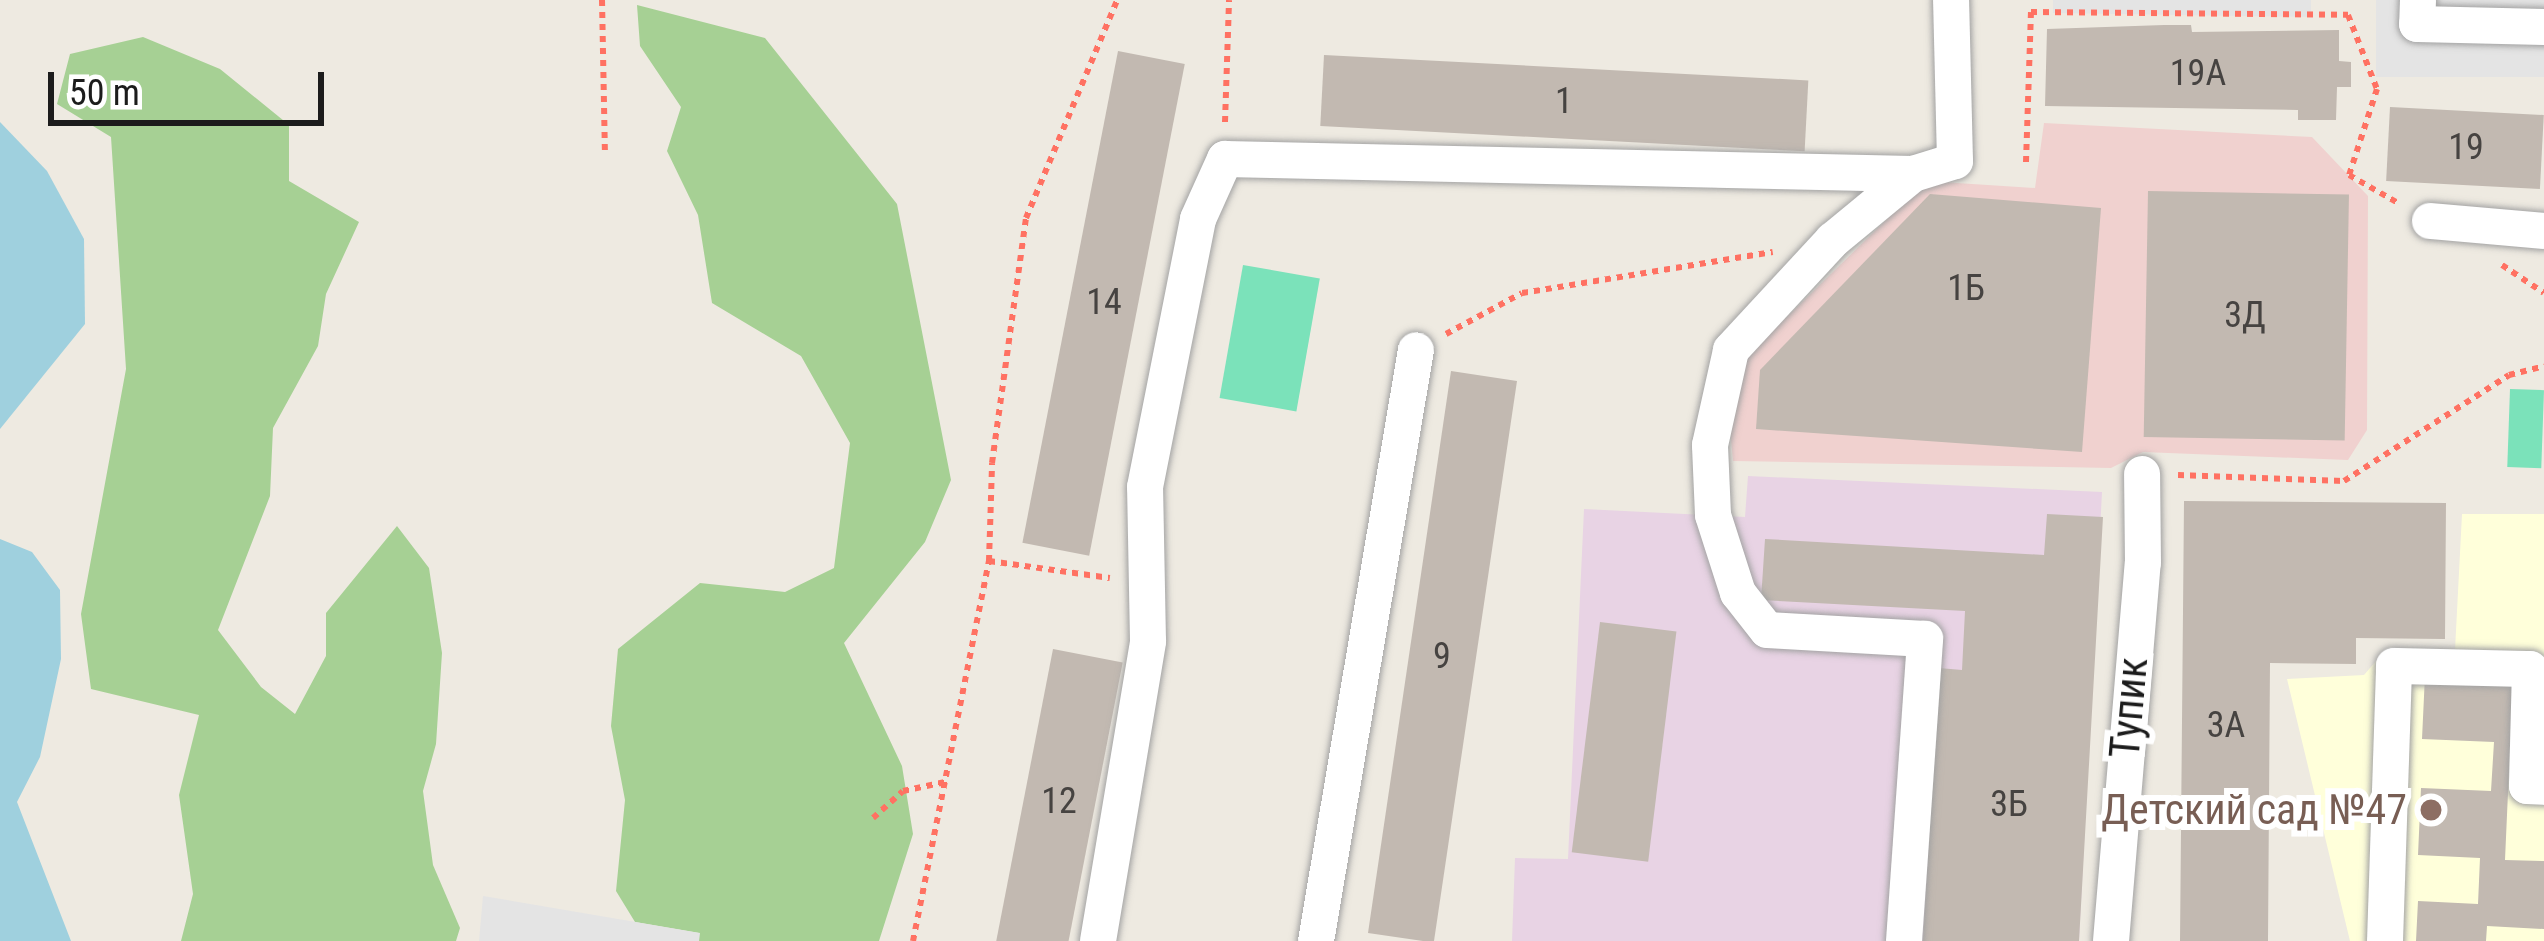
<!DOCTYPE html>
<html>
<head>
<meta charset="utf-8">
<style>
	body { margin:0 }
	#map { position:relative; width:2544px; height:941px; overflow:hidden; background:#eeeae1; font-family:"Roboto Condensed",sans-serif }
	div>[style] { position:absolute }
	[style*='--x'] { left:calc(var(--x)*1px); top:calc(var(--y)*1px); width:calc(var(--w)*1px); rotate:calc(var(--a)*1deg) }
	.commercial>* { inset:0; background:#f0d1cf }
	.industrial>* { inset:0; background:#e8d3e4 }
	.education>* { inset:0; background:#ffffda }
	.forest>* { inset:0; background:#a6d094 }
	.pitch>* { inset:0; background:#7be2ba; transform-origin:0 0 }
	.parking>* { inset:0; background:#e4e4e4; transform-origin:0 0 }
	.water>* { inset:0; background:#9fd0de }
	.building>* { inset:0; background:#c2b9b1; transform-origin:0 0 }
	.path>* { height:6px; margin-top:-3px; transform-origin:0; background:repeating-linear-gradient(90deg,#ff7162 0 6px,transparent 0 12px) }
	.roads { filter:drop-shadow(0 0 3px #a3a3a3) drop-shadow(0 0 3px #a3a3a3) }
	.minor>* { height:36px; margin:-18px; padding:0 18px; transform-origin:18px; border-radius:18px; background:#fff }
	.dots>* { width:33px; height:33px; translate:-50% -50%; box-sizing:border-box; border:6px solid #fff; border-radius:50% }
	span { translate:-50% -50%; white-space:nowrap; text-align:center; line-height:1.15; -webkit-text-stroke:12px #fff; paint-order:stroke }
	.number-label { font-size:36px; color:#464341 }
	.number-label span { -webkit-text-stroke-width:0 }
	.street-label { font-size:42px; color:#1c1c1c }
	.education-label { font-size:42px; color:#785e54 }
	.right { translate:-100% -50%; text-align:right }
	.scale { position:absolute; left:48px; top:72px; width:276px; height:54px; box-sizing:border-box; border:6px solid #1c1c1c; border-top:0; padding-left:15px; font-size:36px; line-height:42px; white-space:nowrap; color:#1c1c1c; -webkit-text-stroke:9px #fff; paint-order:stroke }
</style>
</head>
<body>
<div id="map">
	<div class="commercial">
		<i style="clip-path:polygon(2044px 123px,2312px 137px,2368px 196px,2367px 430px,2348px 460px,2143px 452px,2111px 468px,1733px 461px,1729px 420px,1742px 361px,1926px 181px,2035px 188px)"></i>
	</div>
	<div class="industrial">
		<i style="clip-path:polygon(1748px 476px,2102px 492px,2079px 941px,1512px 941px,1515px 858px,1568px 859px,1584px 509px,1745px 517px)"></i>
	</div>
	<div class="education">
		<i style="clip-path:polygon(2462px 514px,2544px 514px,2544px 941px,2350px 941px,2287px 679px,2364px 675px,2383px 653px,2455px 650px)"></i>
	</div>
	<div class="forest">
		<i style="clip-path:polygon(637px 5px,765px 38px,897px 204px,951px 480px,925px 542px,844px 643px,902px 766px,913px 834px,879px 941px,699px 941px,699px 933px,635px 922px,616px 891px,625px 800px,611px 726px,618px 649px,700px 583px,785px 592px,834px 568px,850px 443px,801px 356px,712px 303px,698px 215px,667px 151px,681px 107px,640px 46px)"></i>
		<i style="clip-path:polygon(143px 37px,220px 69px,289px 125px,289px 181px,359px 222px,326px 294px,318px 346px,273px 428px,270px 496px,218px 630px,261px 687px,295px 714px,326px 656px,326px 613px,397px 526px,429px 568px,442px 653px,436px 744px,423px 791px,433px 865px,460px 928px,456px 941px,181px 941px,193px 894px,179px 795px,199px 715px,91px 689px,81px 614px,126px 369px,111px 137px,57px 104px,70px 54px)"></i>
	</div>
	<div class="pitch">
		<i style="left:1243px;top:265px;width:78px;height:135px;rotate:10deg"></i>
		<i style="left:2510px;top:389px;width:34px;height:78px;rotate:2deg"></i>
	</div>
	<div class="parking">
		<i style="clip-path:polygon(2053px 0,2311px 0,2311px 17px,2053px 13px)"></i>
		<i style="left:2376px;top:0;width:168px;height:77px"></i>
		<i style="clip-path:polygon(483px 896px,700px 933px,699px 941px,479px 941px)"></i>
	</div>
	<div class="water">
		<i style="clip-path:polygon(0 122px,47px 171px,84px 239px,85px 324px,0 429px)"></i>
		<i style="clip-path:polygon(0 539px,32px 552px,60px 590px,61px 659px,40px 757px,17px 802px,71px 941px,0 941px)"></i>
	</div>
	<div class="building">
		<i style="clip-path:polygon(2164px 25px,2191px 25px,2192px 32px,2339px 30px,2339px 61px,2351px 62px,2351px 87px,2337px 87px,2336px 120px,2298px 120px,2298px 110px,2045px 106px,2047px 29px)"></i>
		<i style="left:1118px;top:51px;width:68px;height:501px;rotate:11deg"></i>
		<i style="left:1324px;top:55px;width:485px;height:71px;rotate:3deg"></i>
		<i style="left:2390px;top:107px;width:154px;height:74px;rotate:3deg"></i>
		<i style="left:2148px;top:191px;width:201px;height:246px;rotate:1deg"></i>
		<i style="clip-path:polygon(1930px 194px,2101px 208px,2082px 452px,1756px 429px,1760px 370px)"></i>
		<i style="clip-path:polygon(1451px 371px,1517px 381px,1434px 941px,1423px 941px,1368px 933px)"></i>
		<i style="clip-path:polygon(2184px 501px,2446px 503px,2445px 639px,2356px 638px,2356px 664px,2270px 663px,2268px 941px,2180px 941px)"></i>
		<i style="clip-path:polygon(2047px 514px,2103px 517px,2079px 941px,1923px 941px,1939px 668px,1962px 670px,1965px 611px,1761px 600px,1765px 539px,2044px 555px)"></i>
		<i style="left:1600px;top:622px;width:77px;height:232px;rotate:7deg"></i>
		<i style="left:1053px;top:649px;width:71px;height:298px;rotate:11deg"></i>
		<i style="clip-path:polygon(2425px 675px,2513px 680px,2505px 860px,2544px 861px,2544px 929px,2487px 926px,2486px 941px,2416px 941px,2418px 901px,2478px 904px,2480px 858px,2418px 855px,2421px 788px,2491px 791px,2494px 742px,2422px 739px)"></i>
	</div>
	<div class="path">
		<i style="--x:602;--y:0;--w:152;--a:88.9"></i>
		<i style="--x:1225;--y:122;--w:122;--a:-88.1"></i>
		<i style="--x:2026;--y:162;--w:150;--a:-88.1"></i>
		<i style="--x:2031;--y:12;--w:317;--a:0.5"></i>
		<i style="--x:2348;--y:15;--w:79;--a:68.6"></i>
		<i style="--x:2377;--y:89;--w:90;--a:108"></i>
		<i style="--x:2349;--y:175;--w:56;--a:29.7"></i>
		<i style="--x:2502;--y:265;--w:50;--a:33.7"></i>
		<i style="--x:1446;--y:334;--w:86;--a:-28.3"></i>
		<i style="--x:1522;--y:293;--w:254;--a:-9.3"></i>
		<i style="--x:2178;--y:475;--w:166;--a:2.1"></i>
		<i style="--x:2344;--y:481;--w:196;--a:-32.7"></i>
		<i style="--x:2509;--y:375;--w:36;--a:-14"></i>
		<i style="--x:989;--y:561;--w:98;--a:-88.2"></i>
		<i style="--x:992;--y:463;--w:247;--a:-82.1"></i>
		<i style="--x:1026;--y:218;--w:236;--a:-67.3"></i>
		<i style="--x:873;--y:818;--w:40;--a:-42"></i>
		<i style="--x:903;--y:791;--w:43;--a:-12.1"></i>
		<i style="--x:913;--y:941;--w:388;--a:-78.7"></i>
		<i style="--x:989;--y:561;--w:122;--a:8"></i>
	</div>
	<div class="roads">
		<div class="minor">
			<i style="--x:2418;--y:0;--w:24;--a:92"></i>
			<i style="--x:2417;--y:24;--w:127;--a:1.4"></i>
			<i style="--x:2430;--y:221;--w:114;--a:5"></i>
			<i style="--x:1098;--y:941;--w:304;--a:-80.5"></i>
			<i style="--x:1148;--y:641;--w:154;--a:-91.1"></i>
			<i style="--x:1145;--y:487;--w:273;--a:-78.8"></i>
			<i style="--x:1198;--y:219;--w:66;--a:-65.8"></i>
			<i style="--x:1225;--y:159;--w:688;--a:1.25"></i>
			<i style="--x:1913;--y:174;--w:44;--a:-17.2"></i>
			<i style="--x:1955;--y:161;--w:161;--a:-91.4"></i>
			<i style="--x:1316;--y:941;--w:599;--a:-80.4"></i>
			<i style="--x:1904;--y:941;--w:303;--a:-86"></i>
			<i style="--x:1925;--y:639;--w:158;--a:-176.7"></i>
			<i style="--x:1767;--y:630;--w:47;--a:-128.1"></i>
			<i style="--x:1738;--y:593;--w:82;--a:-107.8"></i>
			<i style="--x:1713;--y:515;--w:70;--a:-92.5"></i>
			<i style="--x:1710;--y:445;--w:97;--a:-77.5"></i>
			<i style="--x:1731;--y:350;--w:150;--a:-47.2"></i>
			<i style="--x:1833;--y:240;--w:104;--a:-39.5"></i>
			<i style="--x:2111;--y:941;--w:379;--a:-85.2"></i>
			<i style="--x:2143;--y:563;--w:89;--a:-90.6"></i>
			<i style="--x:2385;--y:941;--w:275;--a:-88.1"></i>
			<i style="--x:2394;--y:666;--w:136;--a:1.3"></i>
			<i style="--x:2530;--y:669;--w:117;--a:91.5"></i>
			<i style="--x:2527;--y:786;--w:17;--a:3"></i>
		</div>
	</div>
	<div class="dots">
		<i style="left:2431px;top:810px;background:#8d6e63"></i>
	</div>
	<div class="number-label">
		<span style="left:2198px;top:74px">19А</span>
		<span style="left:1564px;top:102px">1</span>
		<span style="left:2466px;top:148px">19</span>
		<span style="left:1966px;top:289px">1Б</span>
		<span style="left:1104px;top:303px">14</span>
		<span style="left:2245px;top:316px">3Д</span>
		<span style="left:1442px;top:657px">9</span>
		<span style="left:2226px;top:726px">3А</span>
		<span style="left:1059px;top:802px">12</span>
		<span style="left:2009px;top:805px">3Б</span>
	</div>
	<div class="street-label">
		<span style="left:2129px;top:708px;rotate:-85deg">Тупик</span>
	</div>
	<div class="education-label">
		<span class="right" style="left:2407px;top:810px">Детский сад №47</span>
	</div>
	<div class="scale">50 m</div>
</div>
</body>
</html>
